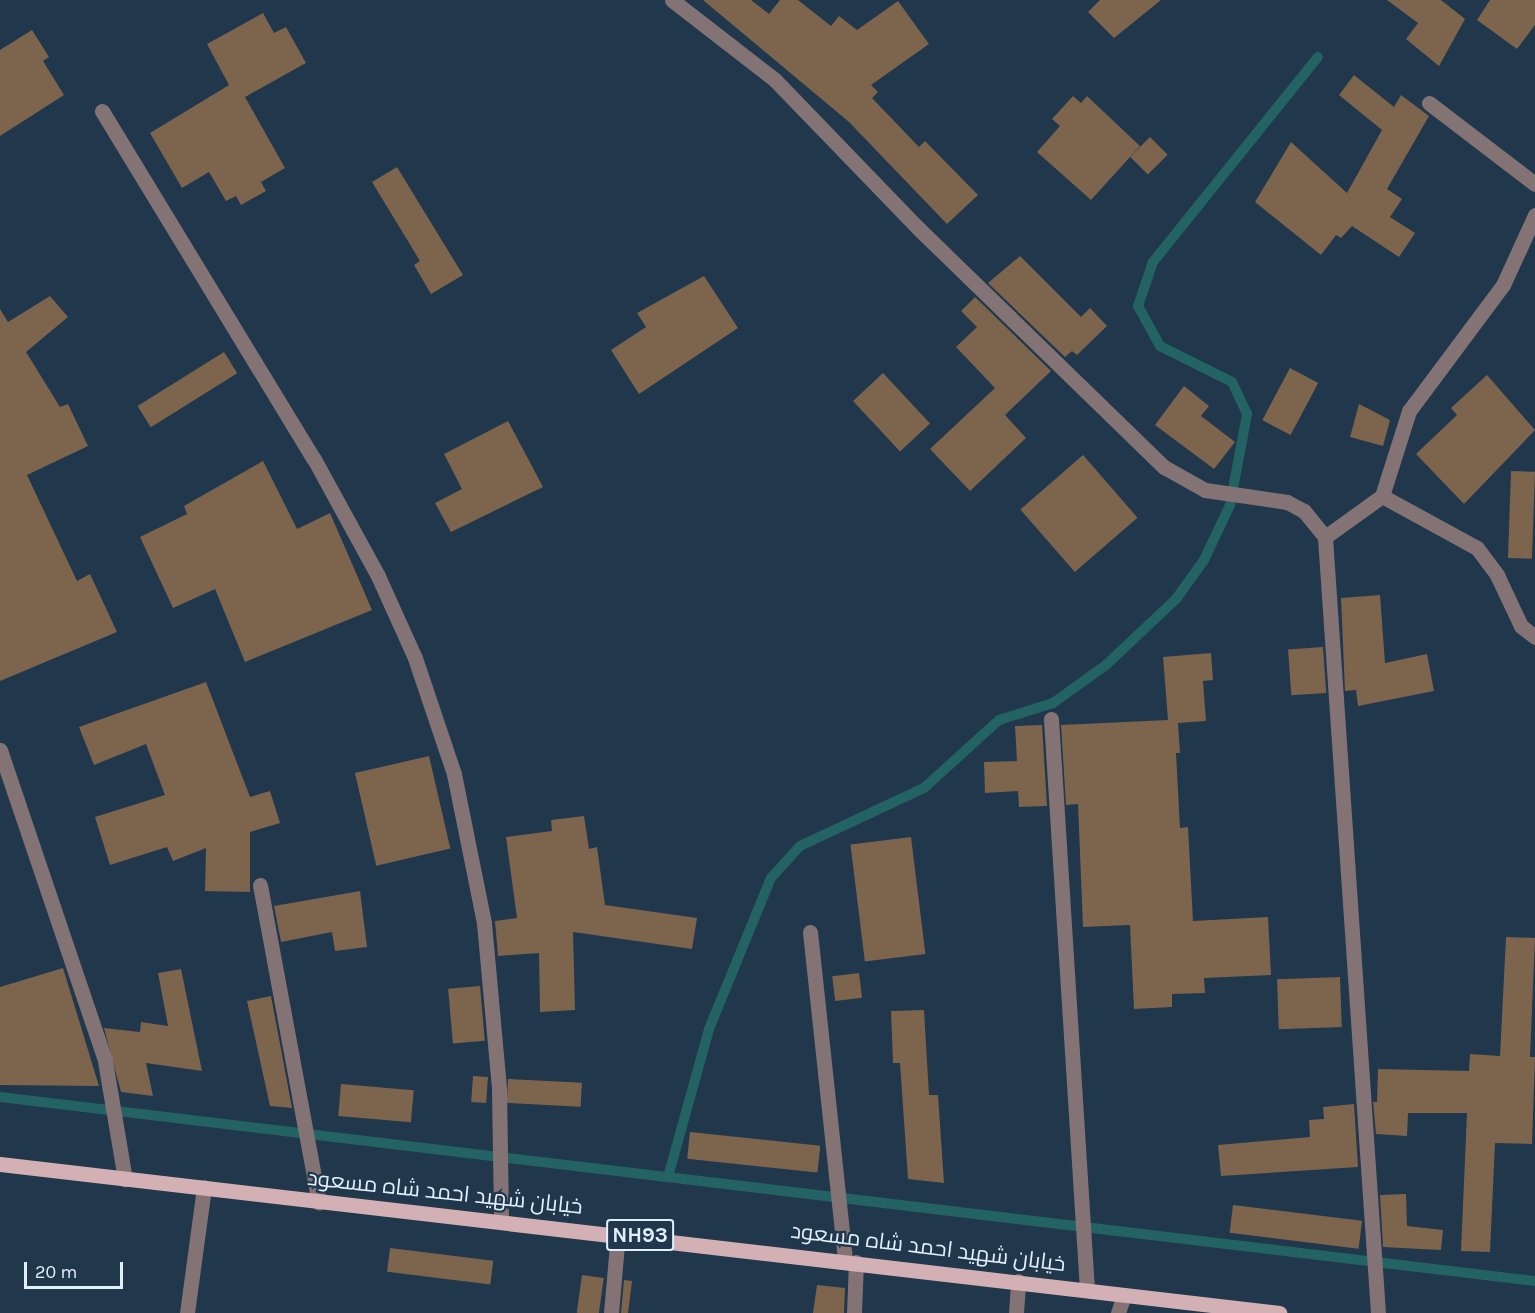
<!DOCTYPE html>
<html>
<head>
<meta charset="utf-8">
<style>
  body { margin:0 }
  #map { position:relative; width:1535px; height:1313px; overflow:hidden; background:#20374c; font-family:Karla,Cairo,sans-serif }
  div>[style] { position:absolute }
  .stream>* { height:10px; margin:-5px; padding:0 5px; transform-origin:5px; border-radius:5px; background:#236363 }
  .building>* { inset:0; background:#7d644d; transform-origin:0 0 }
  .minor>* { height:15px; margin:-7.5px; padding:0 7.5px; transform-origin:7.5px; border-radius:7.5px; background:#847374 }
  .major>* { height:15px; margin:-7.5px; padding:0 7.5px; transform-origin:7.5px; border-radius:7.5px; background:#d2b0b3 }
  span { translate:-50% -50%; white-space:nowrap; text-align:center; line-height:1.15; -webkit-text-stroke:4.5px #20374c; paint-order:stroke }
  .shield-label span { padding:2px 4px; background:#20374c; border:2px solid; border-radius:4px; -webkit-text-stroke-width:0 }
  .shield-label { font-size:21px; color:#e2f0fe; font-weight:700 }
  .street-label { font-size:22px; color:#e2f0fe }
  .scale { position:absolute; left:24px; top:1262px; width:99px; height:27px; box-sizing:border-box; border:3px solid #e2f0fe; border-top:0; padding-left:8px; font-size:18px; line-height:21px; white-space:nowrap; color:#e2f0fe; -webkit-text-stroke:4px #20374c; paint-order:stroke }
</style>
</head>
<body>
<div id="map">
  <div class="stream">
    <i style="left:0;top:1097px;width:1546px;rotate:6.84deg"></i>
    <i style="left:668px;top:1177px;width:154px;rotate:-74.5deg"></i>
    <i style="left:709px;top:1029px;width:163px;rotate:-67.7deg"></i>
    <i style="left:771px;top:878px;width:43px;rotate:-47.8deg"></i>
    <i style="left:800px;top:846px;width:137px;rotate:-25.1deg"></i>
    <i style="left:924px;top:788px;width:101px;rotate:-42.2deg"></i>
    <i style="left:999px;top:720px;width:57px;rotate:-17.5deg"></i>
    <i style="left:1053px;top:703px;width:65px;rotate:-35.6deg"></i>
    <i style="left:1106px;top:665px;width:96px;rotate:-43.3deg"></i>
    <i style="left:1176px;top:599px;width:48px;rotate:-54.3deg"></i>
    <i style="left:1204px;top:560px;width:61px;rotate:-64.7deg"></i>
    <i style="left:1230px;top:505px;width:93px;rotate:-79.4deg"></i>
    <i style="left:1247px;top:414px;width:35px;rotate:-115deg"></i>
    <i style="left:1232px;top:382px;width:80px;rotate:-153.4deg"></i>
    <i style="left:1160px;top:346px;width:46px;rotate:-118.8deg"></i>
    <i style="left:1138px;top:306px;width:46px;rotate:-71.2deg"></i>
    <i style="left:1153px;top:262px;width:263px;rotate:-51.2deg"></i>
  </div>
  <div class="building">
    <i style="clip-path:polygon(703px 0,751px 0,769px 14px,780px 0,798px 0,831px 26px,839px 16px,857px 30px,898px 1px,929px 44px,871px 85px,878px 92px,872px 98px,919px 147px,925px 141px,978px 195px,947px 224px,849px 122px)"></i>
    <i style="clip-path:polygon(1100px 0,1161px 0,1114px 38px,1088px 12px)"></i>
    <i style="clip-path:polygon(1387px 0,1441px 0,1465px 19px,1439px 66px,1406px 39px,1418px 23px)"></i>
    <i style="clip-path:polygon(1490px 0,1535px 0,1535px 25px,1517px 49px,1477px 20px)"></i>
    <i style="clip-path:polygon(263px 13px,274px 33px,286px 27px,306px 63px,245px 97px,285px 168px,261px 182px,266px 191px,241px 205px,236px 196px,226px 201px,209px 172px,182px 188px,150px 133px,229px 85px,207px 44px)"></i>
    <i style="clip-path:polygon(32px 30px,49px 57px,43px 61px,64px 95px,0 136px,0 50px)"></i>
    <i style="clip-path:polygon(1354px 75px,1394px 107px,1401px 95px,1429px 116px,1387px 189px,1402px 199px,1390px 217px,1415px 233px,1399px 257px,1352px 226px,1341px 238px,1336px 235px,1321px 255px,1255px 202px,1291px 142px,1347px 193px,1382px 130px,1339px 95px)"></i>
    <i style="clip-path:polygon(1073px 96px,1081px 103px,1087px 96px,1140px 146px,1091px 200px,1037px 152px,1060px 126px,1052px 119px)"></i>
    <i style="left:1150px;top:137px;width:25px;height:28px;rotate:45deg"></i>
    <i style="clip-path:polygon(397px 167px,463px 275px,431px 294px,414px 265px,420px 261px,372px 182px)"></i>
    <i style="clip-path:polygon(1020px 256px,1081px 317px,1090px 308px,1107px 326px,1077px 355px,1072px 351px,1065px 357px,988px 283px)"></i>
    <i style="clip-path:polygon(704px 276px,738px 328px,639px 394px,611px 350px,646px 327px,637px 313px)"></i>
    <i style="clip-path:polygon(50px 296px,68px 317px,26px 352px,60px 407px,68px 404px,88px 446px,27px 475px,77px 581px,90px 574px,117px 632px,0 681px,0 309px,8px 322px)"></i>
    <i style="clip-path:polygon(975px 297px,1051px 371px,1005px 415px,1026px 438px,970px 491px,930px 449px,995px 388px,956px 347px,977px 327px,961px 311px)"></i>
    <i style="left:224px;top:352px;width:25px;height:102px;rotate:58deg"></i>
    <i style="left:1290px;top:368px;width:32px;height:59px;rotate:28deg"></i>
    <i style="left:883px;top:373px;width:69px;height:41px;rotate:47deg"></i>
    <i style="clip-path:polygon(1487px 375px,1535px 430px,1464px 504px,1416px 454px,1457px 415px,1451px 408px)"></i>
    <i style="clip-path:polygon(1184px 386px,1209px 406px,1201px 416px,1235px 442px,1214px 469px,1155px 425px)"></i>
    <i style="clip-path:polygon(1359px 404px,1390px 420px,1383px 446px,1350px 437px)"></i>
    <i style="clip-path:polygon(508px 421px,543px 487px,451px 532px,435px 503px,462px 489px,444px 454px)"></i>
    <i style="left:1083px;top:455px;width:83px;height:83px;rotate:49deg"></i>
    <i style="clip-path:polygon(263px 461px,297px 529px,330px 513px,372px 610px,245px 662px,215px 589px,173px 608px,140px 537px,187px 514px,184px 506px)"></i>
    <i style="left:1511px;top:471px;width:24px;height:87px;rotate:2deg"></i>
    <i style="clip-path:polygon(1380px 595px,1385px 663px,1427px 654px,1434px 691px,1358px 706px,1356px 690px,1345px 691px,1341px 598px)"></i>
    <i style="left:1323px;top:647px;width:46px;height:35px;rotate:86deg"></i>
    <i style="clip-path:polygon(1211px 653px,1213px 680px,1203px 681px,1206px 721px,1178px 723px,1180px 753px,1176px 753px,1180px 828px,1188px 827px,1193px 921px,1268px 917px,1271px 975px,1204px 978px,1205px 993px,1172px 994px,1172px 1007px,1134px 1009px,1130px 925px,1083px 927px,1078px 804px,1066px 805px,1061px 725px,1168px 720px,1163px 657px)"></i>
    <i style="clip-path:polygon(206px 682px,250px 797px,270px 791px,280px 823px,250px 832px,250px 892px,205px 891px,206px 848px,173px 861px,167px 847px,110px 865px,95px 817px,165px 795px,146px 744px,94px 765px,79px 727px)"></i>
    <i style="clip-path:polygon(1042px 725px,1047px 806px,1019px 807px,1018px 791px,985px 793px,984px 762px,1017px 761px,1015px 726px)"></i>
    <i style="left:429px;top:756px;width:95px;height:76px;rotate:77deg"></i>
    <i style="clip-path:polygon(584px 816px,589px 849px,597px 847px,605px 905px,697px 918px,692px 949px,573px 932px,575px 1010px,540px 1012px,539px 953px,498px 956px,495px 921px,517px 918px,506px 837px,552px 831px,551px 820px)"></i>
    <i style="left:911px;top:837px;width:118px;height:61px;rotate:83deg"></i>
    <i style="clip-path:polygon(360px 891px,367px 947px,335px 951px,332px 932px,281px 942px,274px 906px)"></i>
    <i style="clip-path:polygon(1506px 937px,1535px 938px,1530px 1057px,1535px 1057px,1532px 1144px,1495px 1143px,1490px 1252px,1461px 1251px,1467px 1113px,1408px 1113px,1407px 1136px,1376px 1134px,1373px 1102px,1377px 1102px,1378px 1069px,1469px 1071px,1470px 1054px,1500px 1056px)"></i>
    <i style="clip-path:polygon(63px 968px,99px 1086px,0 1085px,0 987px)"></i>
    <i style="clip-path:polygon(181px 969px,202px 1071px,146px 1063px,153px 1096px,121px 1092px,104px 1028px,140px 1032px,141px 1022px,168px 1026px,158px 973px)"></i>
    <i style="left:859px;top:973px;width:25px;height:27px;rotate:83deg"></i>
    <i style="left:1340px;top:977px;width:50px;height:63px;rotate:88deg"></i>
    <i style="left:480px;top:986px;width:55px;height:32px;rotate:85deg"></i>
    <i style="clip-path:polygon(271px 996px,292px 1108px,270px 1106px,247px 1001px)"></i>
    <i style="clip-path:polygon(924px 1010px,929px 1095px,938px 1095px,944px 1183px,908px 1179px,900px 1063px,893px 1063px,891px 1011px)"></i>
    <i style="left:473px;top:1076px;width:15px;height:26px;rotate:4deg"></i>
    <i style="left:508px;top:1079px;width:74px;height:24px;rotate:3deg"></i>
    <i style="left:341px;top:1084px;width:73px;height:32px;rotate:5deg"></i>
    <i style="clip-path:polygon(1354px 1104px,1358px 1167px,1221px 1176px,1218px 1145px,1310px 1137px,1309px 1120px,1324px 1119px,1323px 1107px)"></i>
    <i style="left:690px;top:1132px;width:131px;height:27px;rotate:6deg"></i>
    <i style="clip-path:polygon(1406px 1194px,1407px 1226px,1443px 1230px,1441px 1250px,1383px 1247px,1380px 1195px)"></i>
    <i style="left:1233px;top:1205px;width:130px;height:28px;rotate:7deg"></i>
    <i style="left:390px;top:1248px;width:104px;height:24px;rotate:7deg"></i>
    <i style="left:582px;top:1275px;width:22px;height:38px;rotate:8deg"></i>
    <i style="clip-path:polygon(624px 1280px,632px 1281px,628px 1313px,621px 1313px)"></i>
    <i style="clip-path:polygon(817px 1285px,845px 1288px,844px 1313px,813px 1313px)"></i>
  </div>
  <div class="minor">
    <i style="left:672px;top:0;width:130px;rotate:37.8deg"></i>
    <i style="left:775px;top:80px;width:207px;rotate:46deg"></i>
    <i style="left:919px;top:229px;width:342px;rotate:44.2deg"></i>
    <i style="left:1164px;top:467px;width:47px;rotate:29.3deg"></i>
    <i style="left:1205px;top:490px;width:83px;rotate:8.3deg"></i>
    <i style="left:1287px;top:502px;width:19px;rotate:28deg"></i>
    <i style="left:1304px;top:511px;width:33px;rotate:51deg"></i>
    <i style="left:1429px;top:103px;width:133px;rotate:37.4deg"></i>
    <i style="left:102px;top:111px;width:407px;rotate:58.7deg"></i>
    <i style="left:314px;top:459px;width:133px;rotate:61.3deg"></i>
    <i style="left:378px;top:576px;width:90px;rotate:65.7deg"></i>
    <i style="left:415px;top:658px;width:122px;rotate:71.4deg"></i>
    <i style="left:454px;top:774px;width:152px;rotate:78.6deg"></i>
    <i style="left:484px;top:923px;width:167px;rotate:84.8deg"></i>
    <i style="left:499px;top:1089px;width:132px;rotate:89.1deg"></i>
    <i style="left:1382px;top:496px;width:108px;rotate:28.7deg"></i>
    <i style="left:1477px;top:548px;width:34px;rotate:53deg"></i>
    <i style="left:1497px;top:575px;width:56px;rotate:64.8deg"></i>
    <i style="left:1521px;top:626px;width:18px;rotate:38deg"></i>
    <i style="left:1051px;top:719px;width:572px;rotate:86.39deg"></i>
    <i style="left:0;top:750px;width:328px;rotate:71.3deg"></i>
    <i style="left:105px;top:1061px;width:120px;rotate:80.4deg"></i>
    <i style="left:260px;top:885px;width:323px;rotate:79.5deg"></i>
    <i style="left:810px;top:932px;width:330px;rotate:83.9deg"></i>
    <i style="left:187px;top:1313px;width:127px;rotate:-82.3deg"></i>
    <i style="left:611px;top:1313px;width:80px;rotate:-85deg"></i>
    <i style="left:854px;top:1313px;width:51px;rotate:-87.8deg"></i>
    <i style="left:1016px;top:1313px;width:32px;rotate:-86deg"></i>
    <i style="left:1118px;top:1313px;width:19px;rotate:-72deg"></i>
    <i style="left:1378px;top:1313px;width:778px;rotate:-93.91deg"></i>
    <i style="left:1325px;top:537px;width:70px;rotate:-35.7deg"></i>
    <i style="left:1382px;top:496px;width:89px;rotate:-72.4deg"></i>
    <i style="left:1409px;top:411px;width:157px;rotate:-53.3deg"></i>
    <i style="left:1503px;top:285px;width:77px;rotate:-65.4deg"></i>
  </div>
  <div class="major">
    <i style="left:0;top:1164px;width:1288px;rotate:6.64deg"></i>
  </div>
  <div class="shield-label">
    <span style="left:640px;top:1235px">NH93</span>
  </div>
  <div class="street-label">
    <span style="left:445px;top:1193px;rotate:6deg">خیابان شهید احمد شاه مسعود</span>
    <span style="left:928px;top:1248px;rotate:7deg">خیابان شهید احمد شاه مسعود</span>
  </div>
  <div class="scale">20 m</div>
</div>
</body>
</html>
